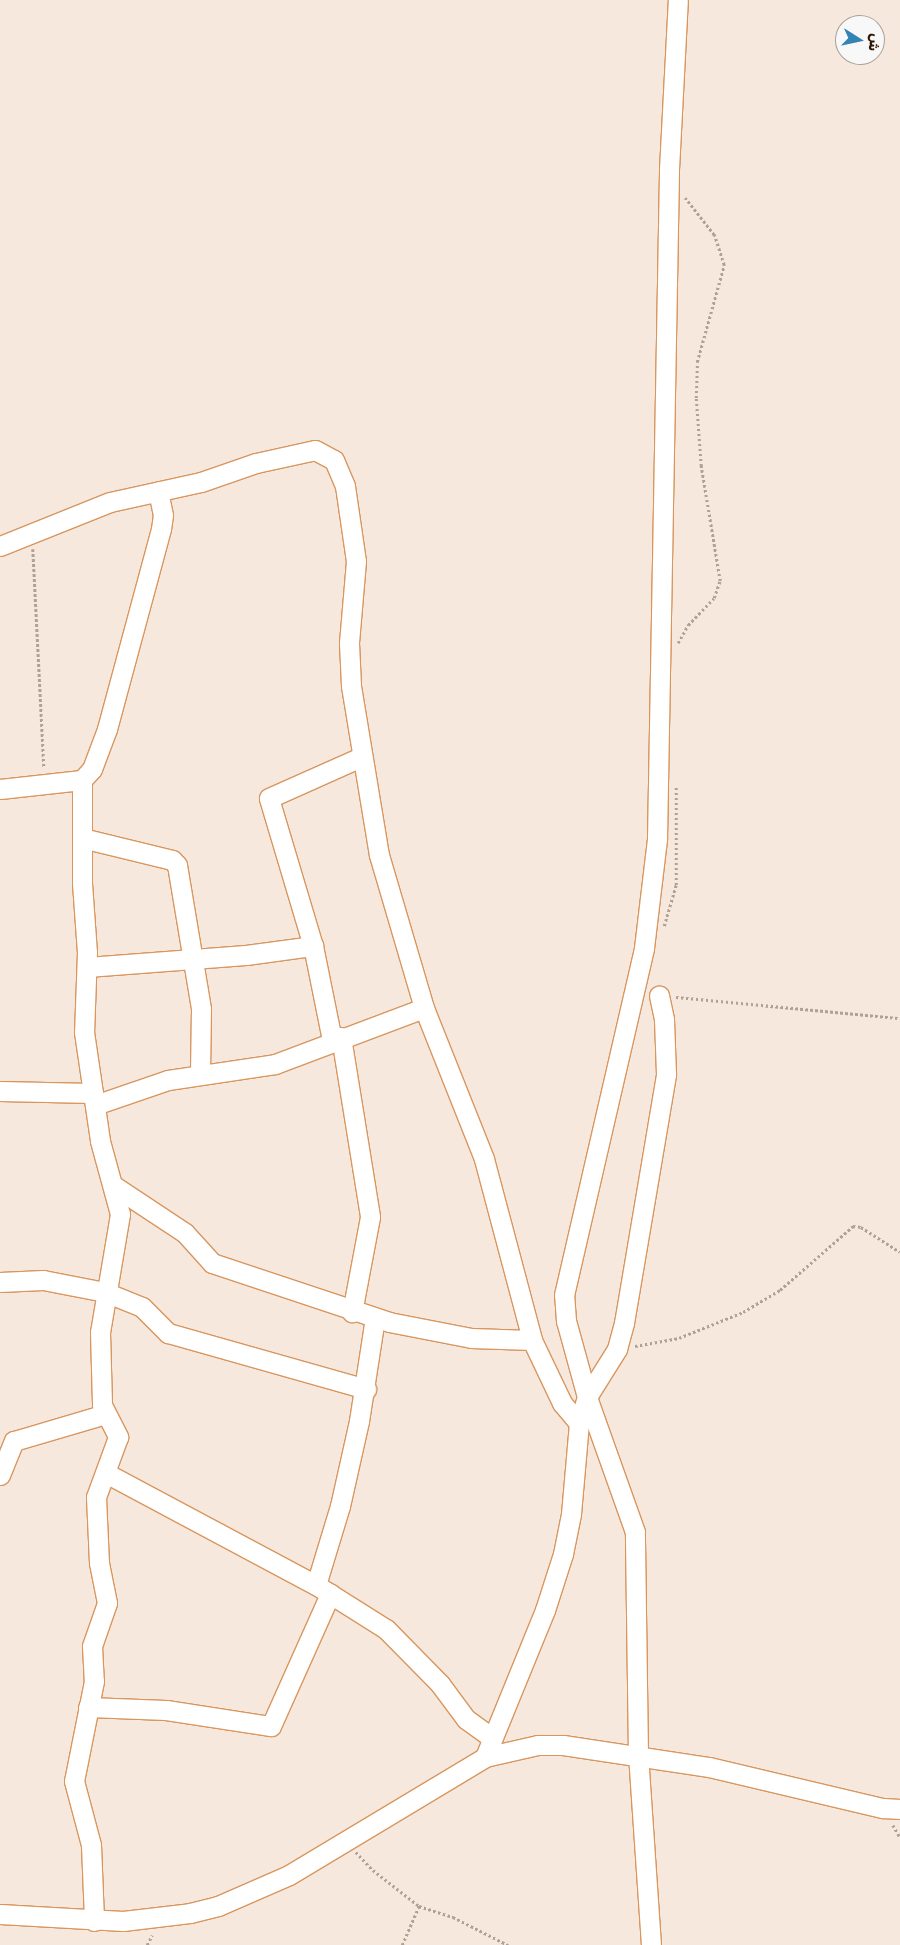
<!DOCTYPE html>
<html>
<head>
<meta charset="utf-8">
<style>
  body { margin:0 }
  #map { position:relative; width:900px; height:1945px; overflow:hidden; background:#f6e8dd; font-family:Rubik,"Noto Sans Arabic",sans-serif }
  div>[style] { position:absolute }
  .path>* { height:2.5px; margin-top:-1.25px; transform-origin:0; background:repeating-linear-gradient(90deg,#b2a192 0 2.5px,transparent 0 5px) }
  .roads { filter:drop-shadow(1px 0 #d9965e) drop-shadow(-1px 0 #d9965e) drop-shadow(0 1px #d9965e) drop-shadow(0 -1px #d9965e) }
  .minor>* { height:19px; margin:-9.5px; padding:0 9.5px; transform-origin:9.5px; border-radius:9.5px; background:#fff }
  span { translate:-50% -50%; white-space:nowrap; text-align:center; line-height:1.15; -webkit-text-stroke:4px #f8f8f8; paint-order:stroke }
  .north { position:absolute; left:835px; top:15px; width:50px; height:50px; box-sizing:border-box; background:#f8f8f8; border:1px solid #a89e95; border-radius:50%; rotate:100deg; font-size:14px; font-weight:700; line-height:20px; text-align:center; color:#2f1600 }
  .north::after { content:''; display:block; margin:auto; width:18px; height:22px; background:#3383b4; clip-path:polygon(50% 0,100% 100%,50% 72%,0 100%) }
</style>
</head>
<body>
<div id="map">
  <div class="path">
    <i style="left:33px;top:549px;width:219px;rotate:87.1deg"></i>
    <i style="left:678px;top:643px;width:21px;rotate:-61deg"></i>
    <i style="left:688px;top:625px;width:37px;rotate:-46deg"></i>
    <i style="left:714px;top:598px;width:18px;rotate:-71deg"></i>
    <i style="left:720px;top:581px;width:117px;rotate:-99.4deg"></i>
    <i style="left:701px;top:466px;width:68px;rotate:-94.2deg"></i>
    <i style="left:696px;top:398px;width:36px;rotate:-88deg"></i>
    <i style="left:697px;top:362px;width:101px;rotate:-74.4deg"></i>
    <i style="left:724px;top:265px;width:32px;rotate:-108deg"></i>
    <i style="left:714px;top:235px;width:47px;rotate:-128.1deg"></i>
    <i style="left:664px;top:926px;width:43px;rotate:-73.7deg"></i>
    <i style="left:676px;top:885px;width:99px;rotate:-90deg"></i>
    <i style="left:676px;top:997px;width:225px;rotate:5.4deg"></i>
    <i style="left:635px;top:1346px;width:45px;rotate:-10.3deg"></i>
    <i style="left:679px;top:1338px;width:69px;rotate:-22.1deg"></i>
    <i style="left:743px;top:1312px;width:43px;rotate:-30.7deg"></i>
    <i style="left:780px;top:1290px;width:97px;rotate:-41.2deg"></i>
    <i style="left:853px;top:1226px;width:8px;rotate:7deg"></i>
    <i style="left:861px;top:1227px;width:46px;rotate:32.7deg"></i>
    <i style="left:893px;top:1825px;width:14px;rotate:60deg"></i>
    <i style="left:356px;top:1852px;width:25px;rotate:47deg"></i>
    <i style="left:373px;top:1870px;width:58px;rotate:38deg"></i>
    <i style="left:419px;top:1906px;width:36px;rotate:18deg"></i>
    <i style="left:453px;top:1917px;width:62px;rotate:27deg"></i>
    <i style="left:147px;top:1945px;width:11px;rotate:-63deg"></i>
    <i style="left:402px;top:1945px;width:43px;rotate:-66.4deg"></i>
  </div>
  <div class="roads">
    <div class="minor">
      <i style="left:0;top:546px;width:118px;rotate:-21.8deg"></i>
      <i style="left:110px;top:502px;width:93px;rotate:-12.4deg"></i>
      <i style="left:201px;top:482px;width:58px;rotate:-19.1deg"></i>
      <i style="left:256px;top:463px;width:60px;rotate:-12.4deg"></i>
      <i style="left:315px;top:450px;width:21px;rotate:28deg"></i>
      <i style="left:334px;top:460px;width:28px;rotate:67deg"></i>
      <i style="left:345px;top:486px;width:76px;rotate:81.7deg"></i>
      <i style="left:356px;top:561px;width:82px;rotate:94.9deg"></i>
      <i style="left:349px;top:643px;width:43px;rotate:87.3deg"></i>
      <i style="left:351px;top:686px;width:171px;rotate:80.6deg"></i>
      <i style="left:379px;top:855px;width:159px;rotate:73.6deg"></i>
      <i style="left:424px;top:1008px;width:162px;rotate:68.3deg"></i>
      <i style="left:484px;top:1159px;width:187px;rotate:75.1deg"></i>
      <i style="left:532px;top:1340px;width:70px;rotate:64.5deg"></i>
      <i style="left:562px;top:1403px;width:26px;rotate:50deg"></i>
      <i style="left:82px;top:780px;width:103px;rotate:90deg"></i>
      <i style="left:82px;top:883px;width:69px;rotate:85.9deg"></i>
      <i style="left:87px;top:952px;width:80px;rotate:92.1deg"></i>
      <i style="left:84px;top:1032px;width:110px;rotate:81.6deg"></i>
      <i style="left:100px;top:1141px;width:76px;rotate:74.7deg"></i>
      <i style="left:120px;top:1214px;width:120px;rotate:99.6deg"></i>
      <i style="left:100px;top:1332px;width:73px;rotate:88.4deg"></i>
      <i style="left:102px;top:1405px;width:36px;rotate:63deg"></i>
      <i style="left:118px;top:1437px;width:64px;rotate:110.1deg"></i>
      <i style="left:96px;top:1497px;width:66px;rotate:87.4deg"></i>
      <i style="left:99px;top:1563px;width:41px;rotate:78.7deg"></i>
      <i style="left:107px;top:1603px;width:46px;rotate:109.2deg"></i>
      <i style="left:92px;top:1646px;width:35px;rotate:87deg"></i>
      <i style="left:94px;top:1681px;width:102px;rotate:101.3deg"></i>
      <i style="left:74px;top:1781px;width:66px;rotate:75.1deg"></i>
      <i style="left:91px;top:1845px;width:76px;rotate:87.7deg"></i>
      <i style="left:0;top:789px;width:82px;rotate:-6.3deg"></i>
      <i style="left:82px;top:780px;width:15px;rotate:-48deg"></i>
      <i style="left:92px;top:769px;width:43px;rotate:-69.4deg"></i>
      <i style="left:107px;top:729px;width:207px;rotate:-74.9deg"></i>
      <i style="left:161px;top:529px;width:14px;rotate:-82deg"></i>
      <i style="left:163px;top:515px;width:24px;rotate:-102deg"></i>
      <i style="left:82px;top:838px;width:93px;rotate:13.7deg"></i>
      <i style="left:172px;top:860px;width:7px;rotate:45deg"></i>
      <i style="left:177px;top:865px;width:146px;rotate:80.5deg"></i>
      <i style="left:201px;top:1009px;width:66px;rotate:90.9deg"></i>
      <i style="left:87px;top:967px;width:159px;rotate:-4.3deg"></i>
      <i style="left:246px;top:955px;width:68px;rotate:-7.7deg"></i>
      <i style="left:341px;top:1037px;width:182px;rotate:80.8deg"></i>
      <i style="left:370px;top:1217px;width:97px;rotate:100.7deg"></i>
      <i style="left:332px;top:1040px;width:96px;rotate:-101.4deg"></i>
      <i style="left:313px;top:946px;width:154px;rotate:-106.6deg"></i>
      <i style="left:269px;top:798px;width:101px;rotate:-24deg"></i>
      <i style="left:0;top:1091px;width:93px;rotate:1.2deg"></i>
      <i style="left:95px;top:1105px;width:77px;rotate:-18.9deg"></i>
      <i style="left:168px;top:1080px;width:108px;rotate:-8.5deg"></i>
      <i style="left:275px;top:1064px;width:159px;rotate:-20.6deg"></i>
      <i style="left:114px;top:1186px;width:85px;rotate:33.5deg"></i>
      <i style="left:185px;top:1233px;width:40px;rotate:48deg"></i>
      <i style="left:212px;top:1263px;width:187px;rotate:18.4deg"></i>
      <i style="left:389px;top:1322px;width:84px;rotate:11deg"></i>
      <i style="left:471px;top:1338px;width:61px;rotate:1.9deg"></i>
      <i style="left:0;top:1282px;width:43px;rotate:-2.7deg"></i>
      <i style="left:43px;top:1280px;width:63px;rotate:11deg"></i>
      <i style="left:105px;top:1292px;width:40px;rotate:22deg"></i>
      <i style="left:142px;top:1307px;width:37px;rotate:45deg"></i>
      <i style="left:168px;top:1333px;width:206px;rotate:15.8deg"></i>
      <i style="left:106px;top:1473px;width:238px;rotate:28.1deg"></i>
      <i style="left:316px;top:1585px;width:83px;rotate:32.2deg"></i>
      <i style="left:386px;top:1629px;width:77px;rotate:45.5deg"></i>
      <i style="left:440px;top:1684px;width:44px;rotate:53.4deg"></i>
      <i style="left:466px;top:1719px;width:32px;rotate:36deg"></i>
      <i style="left:0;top:1475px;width:37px;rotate:-68deg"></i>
      <i style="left:14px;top:1441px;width:95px;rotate:-16.5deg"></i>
      <i style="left:316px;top:1585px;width:83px;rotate:-73.1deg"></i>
      <i style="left:340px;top:1506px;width:87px;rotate:-77.4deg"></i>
      <i style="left:359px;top:1421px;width:104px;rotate:-81.2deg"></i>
      <i style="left:88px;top:1707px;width:78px;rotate:2.2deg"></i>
      <i style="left:166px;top:1710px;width:106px;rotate:8.7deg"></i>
      <i style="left:271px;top:1726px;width:145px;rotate:-65.9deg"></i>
      <i style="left:485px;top:1757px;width:159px;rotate:-67.8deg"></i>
      <i style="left:545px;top:1610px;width:59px;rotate:-72.2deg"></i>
      <i style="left:563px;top:1554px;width:41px;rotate:-78.7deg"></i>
      <i style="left:571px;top:1514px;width:91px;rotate:-85deg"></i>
      <i style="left:579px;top:1423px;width:27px;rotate:-73deg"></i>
      <i style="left:587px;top:1397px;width:57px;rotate:-58deg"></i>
      <i style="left:617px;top:1349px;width:27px;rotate:-75deg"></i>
      <i style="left:624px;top:1323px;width:253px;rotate:-80.4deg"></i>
      <i style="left:666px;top:1074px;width:55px;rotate:-92.1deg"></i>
      <i style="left:664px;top:1019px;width:24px;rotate:-102deg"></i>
      <i style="left:0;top:1914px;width:123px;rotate:3.3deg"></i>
      <i style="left:123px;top:1921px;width:67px;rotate:-6.8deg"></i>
      <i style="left:190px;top:1913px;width:29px;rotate:-14deg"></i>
      <i style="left:218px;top:1906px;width:77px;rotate:-23.6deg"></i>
      <i style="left:289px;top:1875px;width:229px;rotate:-31deg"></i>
      <i style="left:485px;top:1757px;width:54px;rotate:-12.8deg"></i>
      <i style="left:538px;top:1745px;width:25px"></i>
      <i style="left:563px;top:1745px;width:148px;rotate:8.6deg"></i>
      <i style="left:709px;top:1767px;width:179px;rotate:13.3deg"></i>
      <i style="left:883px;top:1808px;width:17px;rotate:3deg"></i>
      <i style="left:651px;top:1945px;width:190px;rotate:-93.9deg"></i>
      <i style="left:638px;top:1755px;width:223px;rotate:-90.8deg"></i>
      <i style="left:635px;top:1532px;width:143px;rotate:-109.6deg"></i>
      <i style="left:587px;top:1397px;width:79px;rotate:-105.4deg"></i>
      <i style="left:566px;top:1321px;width:26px;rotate:-94deg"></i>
      <i style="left:564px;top:1295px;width:356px;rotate:-77deg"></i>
      <i style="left:644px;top:948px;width:110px;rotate:-83.2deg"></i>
      <i style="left:657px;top:839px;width:670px;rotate:-88.97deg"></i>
      <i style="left:669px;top:169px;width:169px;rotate:-87deg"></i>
    </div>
  </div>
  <div class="north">ش</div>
</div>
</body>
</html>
